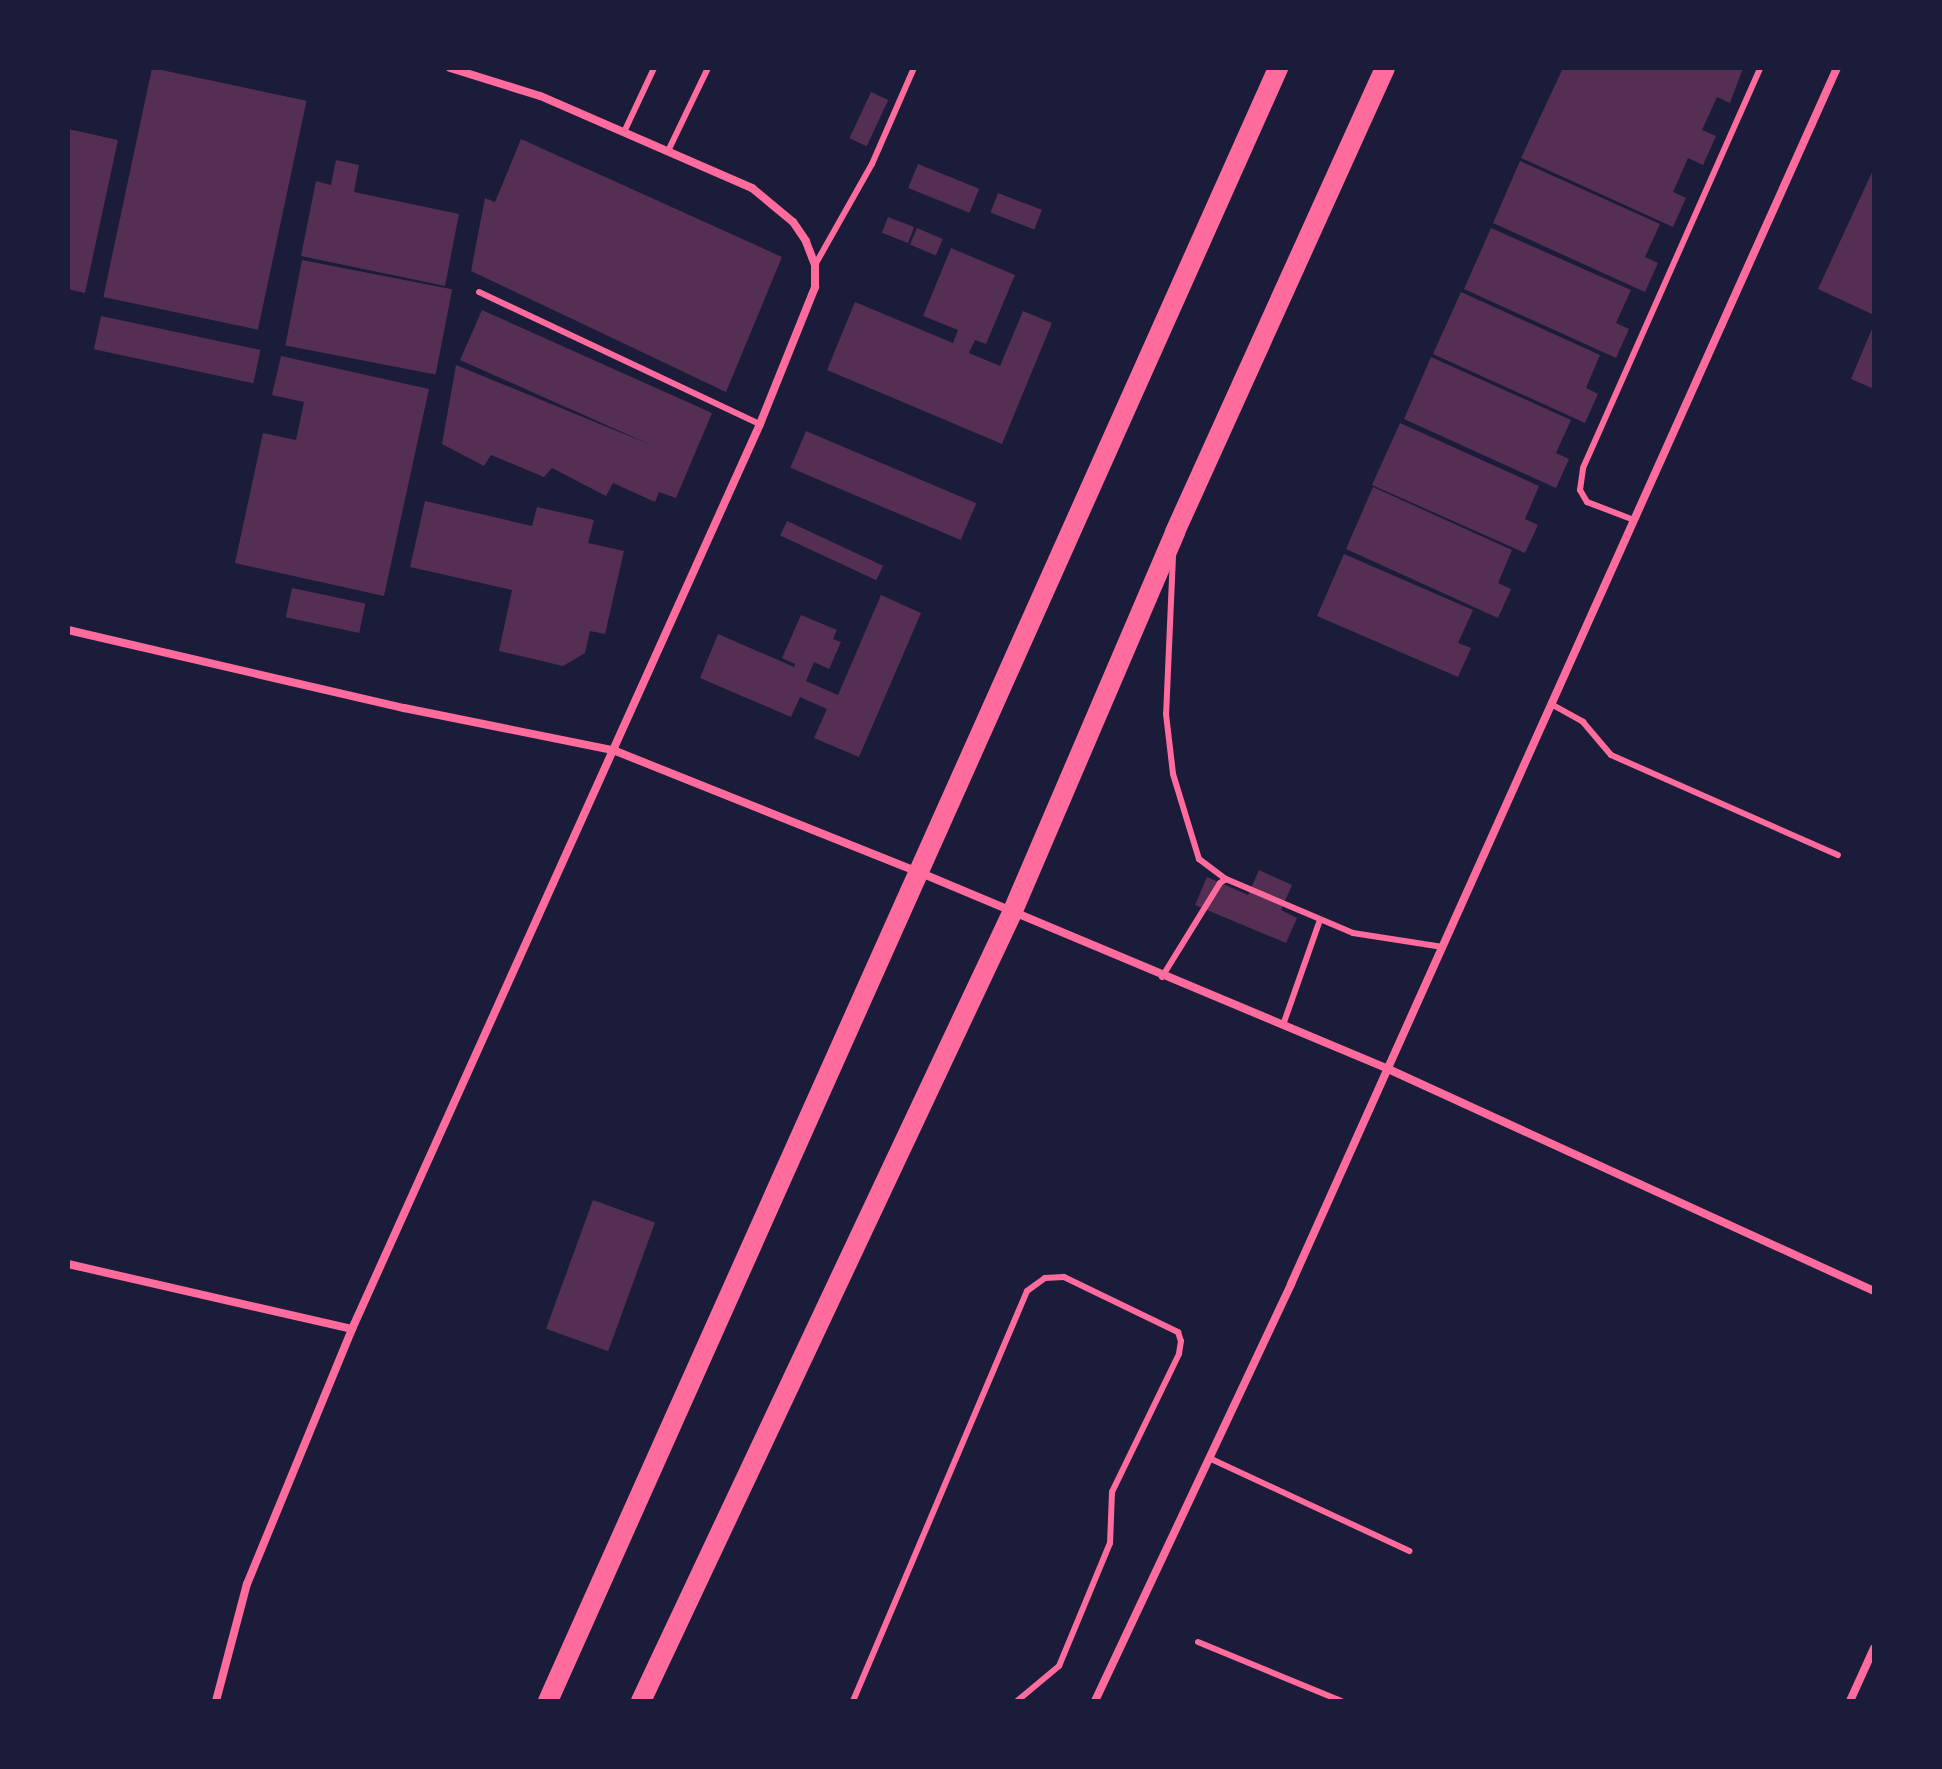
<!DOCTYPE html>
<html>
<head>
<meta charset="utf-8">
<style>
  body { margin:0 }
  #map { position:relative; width:1942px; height:1769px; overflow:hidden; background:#1b1b3a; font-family:"Work Sans",sans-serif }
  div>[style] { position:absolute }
  .building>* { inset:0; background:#542f53; transform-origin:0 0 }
  .service>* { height:6px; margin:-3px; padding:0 3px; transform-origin:3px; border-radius:3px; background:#ff6b9d }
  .minor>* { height:8px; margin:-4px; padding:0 4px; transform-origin:4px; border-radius:4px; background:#ff6b9d }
  .primary>* { height:20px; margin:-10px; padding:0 10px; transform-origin:10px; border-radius:10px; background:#ff6b9d }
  span { translate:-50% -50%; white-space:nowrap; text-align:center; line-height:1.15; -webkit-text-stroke:8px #1b1b3a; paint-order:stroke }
  .frame { position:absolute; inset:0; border:70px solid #1b1b3a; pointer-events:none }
</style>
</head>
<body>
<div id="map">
  <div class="building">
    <i style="left:152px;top:68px;width:158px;height:234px;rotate:12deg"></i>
    <i style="clip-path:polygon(1563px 68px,1743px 68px,1730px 103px,1717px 97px,1702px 130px,1716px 136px,1703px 165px,1688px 158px,1673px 192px,1686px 198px,1673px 227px,1521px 158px)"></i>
    <i style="left:871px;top:92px;width:19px;height:51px;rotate:25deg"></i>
    <i style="clip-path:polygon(68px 129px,118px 140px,85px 293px,68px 289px)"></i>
    <i style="clip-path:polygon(521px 139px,782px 257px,726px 392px,471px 271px,485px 198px,495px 202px)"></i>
    <i style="clip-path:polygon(336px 160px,359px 165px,354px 192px,459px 214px,445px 286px,301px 256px,316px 181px,331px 185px)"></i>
    <i style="clip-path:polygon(1520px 161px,1660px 224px,1645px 257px,1658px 263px,1645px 292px,1493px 223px)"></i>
    <i style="left:918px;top:164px;width:66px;height:26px;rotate:22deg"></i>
    <i style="clip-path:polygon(1874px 168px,1874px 315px,1818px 289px)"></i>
    <i style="left:998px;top:193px;width:47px;height:21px;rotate:21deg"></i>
    <i style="left:888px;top:217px;width:28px;height:17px;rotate:21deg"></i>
    <i style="left:917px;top:228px;width:28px;height:18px;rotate:23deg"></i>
    <i style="clip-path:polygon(1491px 228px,1631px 290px,1616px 323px,1629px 329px,1616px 358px,1464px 289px)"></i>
    <i style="clip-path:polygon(951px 248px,1015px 275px,986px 344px,975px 340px,969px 353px,1000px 366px,1023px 311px,1052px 323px,1002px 444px,827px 370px,855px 302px,953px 343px,958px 330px,923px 316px)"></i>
    <i style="left:302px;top:260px;width:153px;height:87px;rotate:11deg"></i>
    <i style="clip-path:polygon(1461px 292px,1600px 355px,1586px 388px,1598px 394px,1585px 423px,1433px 354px)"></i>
    <i style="clip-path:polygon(482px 310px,712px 413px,676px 498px,659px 492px,655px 502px,613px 483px,606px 496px,552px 468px,544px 477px,491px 455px,484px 466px,442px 444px,456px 365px,651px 445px,460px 360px)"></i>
    <i style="left:101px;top:316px;width:163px;height:34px;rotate:12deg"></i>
    <i style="clip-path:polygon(1874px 324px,1874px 389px,1851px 379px)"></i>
    <i style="clip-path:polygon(281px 356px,429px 389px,384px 596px,235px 563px,263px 433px,296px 440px,304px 402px,272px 395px)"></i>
    <i style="clip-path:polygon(1431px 357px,1571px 420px,1556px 453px,1569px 459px,1556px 488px,1404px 419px)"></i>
    <i style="clip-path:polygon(1400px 423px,1539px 486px,1525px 519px,1538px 525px,1525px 553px,1372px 485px)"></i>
    <i style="left:806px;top:431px;width:185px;height:40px;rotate:23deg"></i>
    <i style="clip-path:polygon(1373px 487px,1512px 550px,1498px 583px,1511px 589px,1498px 618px,1346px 549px)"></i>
    <i style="clip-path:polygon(425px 501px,532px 526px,537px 507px,594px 520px,588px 543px,624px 551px,605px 634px,590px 631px,585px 653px,563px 666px,499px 651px,512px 590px,410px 567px)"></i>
    <i style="left:787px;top:521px;width:106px;height:16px;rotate:25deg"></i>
    <i style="clip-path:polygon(1344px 554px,1473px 610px,1458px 643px,1471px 648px,1458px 677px,1317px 616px)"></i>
    <i style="left:292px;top:588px;width:75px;height:30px;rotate:12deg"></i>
    <i style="clip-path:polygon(881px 595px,921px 613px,859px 757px,814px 738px,827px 709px,800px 697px,791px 717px,700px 678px,718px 634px,794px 667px,795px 664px,782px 658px,801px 615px,837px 630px,833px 639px,841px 642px,829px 669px,814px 662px,806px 681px,838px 695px)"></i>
    <i style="clip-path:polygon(1259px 870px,1292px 885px,1281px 910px,1297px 918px,1286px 943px,1195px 905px,1207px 877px,1248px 895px)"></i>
    <i style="left:593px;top:1200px;width:66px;height:137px;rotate:20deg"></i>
  </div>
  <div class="service">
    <i style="left:625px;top:130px;width:68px;rotate:-64.9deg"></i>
    <i style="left:669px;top:149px;width:90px;rotate:-64.3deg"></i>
    <i style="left:815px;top:265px;width:116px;rotate:-60.6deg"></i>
    <i style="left:872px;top:164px;width:105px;rotate:-66.4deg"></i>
    <i style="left:479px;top:292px;width:310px;rotate:25.2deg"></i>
    <i style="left:1634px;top:520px;width:50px;rotate:-159deg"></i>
    <i style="left:1587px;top:502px;width:14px;rotate:-120deg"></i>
    <i style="left:1580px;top:490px;width:22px;rotate:-82deg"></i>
    <i style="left:1583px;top:468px;width:437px;rotate:-66.1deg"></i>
    <i style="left:1173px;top:556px;width:158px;rotate:92.5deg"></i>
    <i style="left:1166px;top:714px;width:60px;rotate:83.3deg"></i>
    <i style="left:1173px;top:774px;width:89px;rotate:73deg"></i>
    <i style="left:1199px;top:859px;width:34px;rotate:37deg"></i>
    <i style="left:1551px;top:704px;width:37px;rotate:29deg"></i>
    <i style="left:1583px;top:722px;width:43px;rotate:49.7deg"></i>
    <i style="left:1611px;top:755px;width:248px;rotate:23.8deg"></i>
    <i style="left:1162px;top:977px;width:110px;rotate:-58.3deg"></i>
    <i style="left:1220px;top:883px;width:7px;rotate:-34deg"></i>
    <i style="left:1226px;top:879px;width:138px;rotate:23deg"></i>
    <i style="left:1353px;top:933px;width:91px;rotate:8.8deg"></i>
    <i style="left:1283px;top:1025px;width:111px;rotate:-70.6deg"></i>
    <i style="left:1209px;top:1458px;width:221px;rotate:24.9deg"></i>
    <i style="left:1198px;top:1642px;width:155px;rotate:22.4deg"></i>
    <i style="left:853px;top:1701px;width:445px;rotate:-67deg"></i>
    <i style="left:1027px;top:1291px;width:22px;rotate:-36deg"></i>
    <i style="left:1045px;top:1278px;width:19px;rotate:-3deg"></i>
    <i style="left:1064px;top:1277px;width:127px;rotate:25.8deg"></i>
    <i style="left:1178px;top:1332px;width:9px;rotate:72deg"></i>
    <i style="left:1181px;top:1341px;width:13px;rotate:99deg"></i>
    <i style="left:1179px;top:1354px;width:153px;rotate:115.9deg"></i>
    <i style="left:1112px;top:1492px;width:51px;rotate:92.2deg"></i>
    <i style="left:1110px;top:1543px;width:133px;rotate:112.5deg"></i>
    <i style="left:1059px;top:1666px;width:55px;rotate:140.2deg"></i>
  </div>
  <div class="minor">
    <i style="left:68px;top:630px;width:345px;rotate:13.1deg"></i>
    <i style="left:404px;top:708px;width:213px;rotate:11.4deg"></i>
    <i style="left:613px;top:750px;width:332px;rotate:21.8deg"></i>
    <i style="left:921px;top:873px;width:504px;rotate:22.75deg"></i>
    <i style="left:1386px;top:1068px;width:537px;rotate:24.56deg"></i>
    <i style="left:68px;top:1264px;width:291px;rotate:12.9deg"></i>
    <i style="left:216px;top:1701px;width:121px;rotate:-75.2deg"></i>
    <i style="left:247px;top:1584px;width:276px;rotate:-67.6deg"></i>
    <i style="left:352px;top:1329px;width:993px;rotate:-65.73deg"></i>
    <i style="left:760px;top:424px;width:148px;rotate:-68.1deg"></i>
    <i style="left:815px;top:287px;width:22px;rotate:-90deg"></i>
    <i style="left:815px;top:265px;width:26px;rotate:-111deg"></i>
    <i style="left:806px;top:241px;width:23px;rotate:-124deg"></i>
    <i style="left:793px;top:222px;width:53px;rotate:-140.3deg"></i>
    <i style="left:752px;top:188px;width:231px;rotate:-156.5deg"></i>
    <i style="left:540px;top:96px;width:94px;rotate:-162.7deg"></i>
    <i style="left:1095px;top:1701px;width:461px;rotate:-64.8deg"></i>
    <i style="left:1291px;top:1284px;width:1333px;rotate:-65.82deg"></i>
    <i style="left:1850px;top:1701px;width:58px;rotate:-65.6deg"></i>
  </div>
  <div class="primary">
    <i style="left:548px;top:1701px;width:1789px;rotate:-65.91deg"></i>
    <i style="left:641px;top:1701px;width:871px;rotate:-64.79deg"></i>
    <i style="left:1012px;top:913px;width:414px;rotate:-66.8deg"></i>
    <i style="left:1175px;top:532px;width:509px;rotate:-65.65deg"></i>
  </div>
  <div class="frame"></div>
</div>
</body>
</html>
